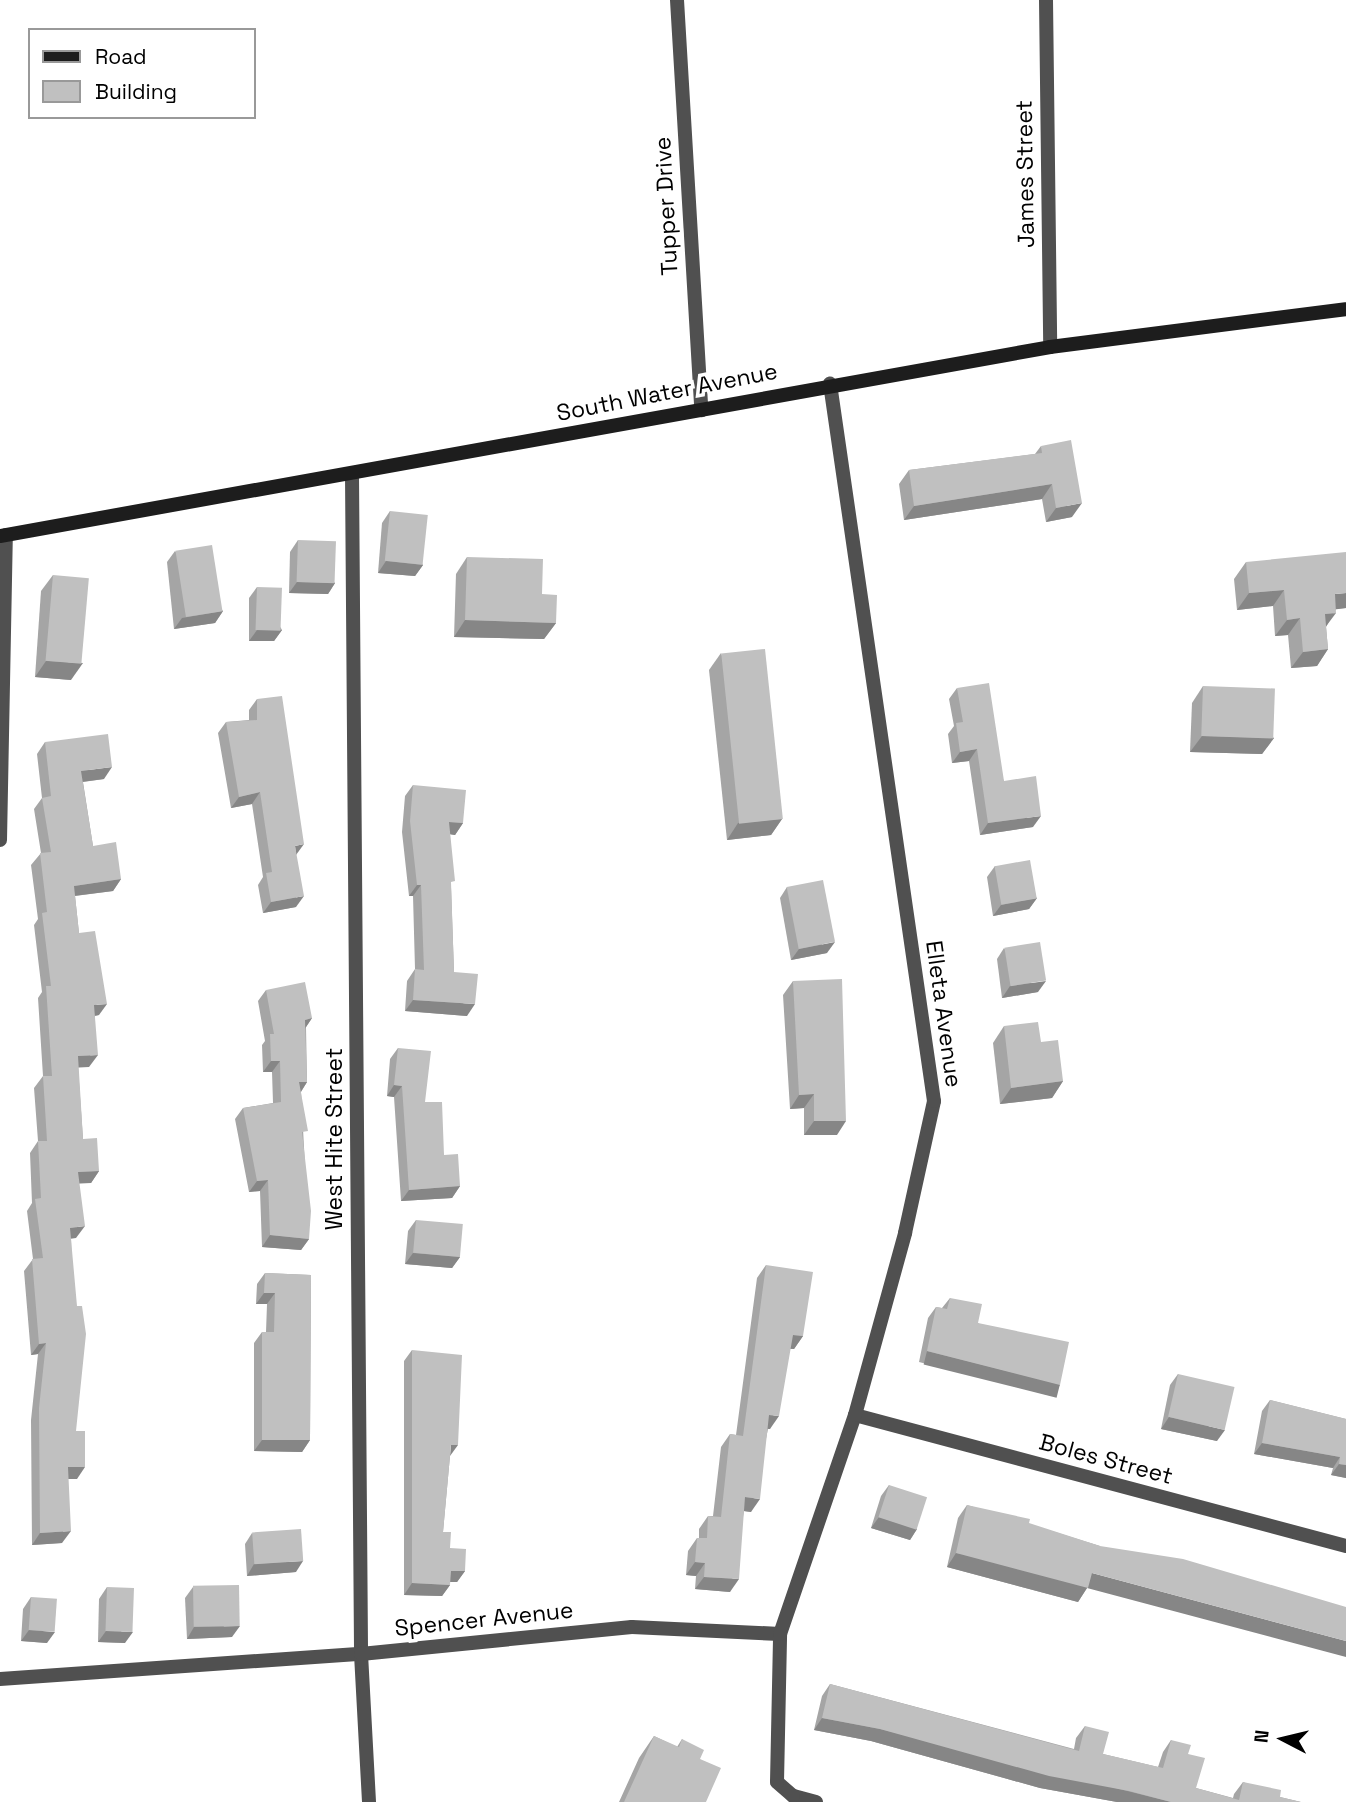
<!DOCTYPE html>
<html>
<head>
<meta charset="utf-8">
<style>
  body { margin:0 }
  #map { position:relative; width:1346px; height:1802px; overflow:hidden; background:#fff; font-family:"Space Grotesk",sans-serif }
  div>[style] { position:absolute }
  .street>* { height:14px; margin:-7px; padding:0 7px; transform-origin:7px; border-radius:7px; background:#505050 }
  .secondary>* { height:14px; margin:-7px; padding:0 7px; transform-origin:7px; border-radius:7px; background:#1d1d1d }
  .wall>* { inset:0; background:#a5a5a5 }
  .shaded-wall>* { inset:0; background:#868686; transform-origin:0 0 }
  .building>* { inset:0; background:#c0c0c0; transform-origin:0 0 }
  span { translate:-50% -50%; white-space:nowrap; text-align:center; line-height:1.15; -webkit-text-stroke:7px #fff; paint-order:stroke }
  .street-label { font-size:23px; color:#000 }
  .legend { position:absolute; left:28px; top:28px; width:228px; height:91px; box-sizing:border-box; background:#fff; border:2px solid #999; margin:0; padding:9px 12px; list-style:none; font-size:21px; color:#000 }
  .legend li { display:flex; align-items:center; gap:14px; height:35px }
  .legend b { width:35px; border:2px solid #999 }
  .north { position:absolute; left:1248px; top:1704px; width:70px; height:70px; -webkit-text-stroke:5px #fff; paint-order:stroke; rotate:277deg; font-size:19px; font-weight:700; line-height:28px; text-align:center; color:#000 }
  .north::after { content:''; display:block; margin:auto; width:24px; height:32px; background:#000; clip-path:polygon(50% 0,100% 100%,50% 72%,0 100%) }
</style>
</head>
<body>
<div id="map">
  <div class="street">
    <i style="left:677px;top:0;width:411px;rotate:86.6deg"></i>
    <i style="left:1046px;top:0;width:347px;rotate:89.3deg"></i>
    <i style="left:352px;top:475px;width:1179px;rotate:89.56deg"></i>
    <i style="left:361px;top:1654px;width:148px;rotate:86.9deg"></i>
    <i style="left:0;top:840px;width:305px;rotate:-88.9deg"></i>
    <i style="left:855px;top:1415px;width:508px;rotate:14.94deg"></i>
    <i style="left:0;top:1679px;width:362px;rotate:-4deg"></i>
    <i style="left:361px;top:1654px;width:272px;rotate:-5.7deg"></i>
    <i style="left:632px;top:1627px;width:148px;rotate:2.7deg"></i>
    <i style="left:816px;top:1802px;width:24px;rotate:-165deg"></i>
    <i style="left:793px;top:1796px;width:21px;rotate:-139deg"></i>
    <i style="left:777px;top:1782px;width:148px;rotate:-88.8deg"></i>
    <i style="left:780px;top:1634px;width:231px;rotate:-71.1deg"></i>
    <i style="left:855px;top:1415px;width:189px;rotate:-74.6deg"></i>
    <i style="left:905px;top:1233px;width:135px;rotate:-77.6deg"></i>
    <i style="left:934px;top:1101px;width:725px;rotate:-98.25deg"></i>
  </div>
  <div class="secondary">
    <i style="left:0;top:536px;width:1067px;rotate:-10.2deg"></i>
    <i style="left:1050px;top:347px;width:298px;rotate:-7.3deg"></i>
  </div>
  <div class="wall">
    <i style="clip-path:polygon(1041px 446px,1072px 517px,1046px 522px,1042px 499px,904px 520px,899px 484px,909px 470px,1035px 454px)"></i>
    <i style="clip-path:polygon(390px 511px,423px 565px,415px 576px,378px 573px,382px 523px)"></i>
    <i style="clip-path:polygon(298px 540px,335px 583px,328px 594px,289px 593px,290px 552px)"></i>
    <i style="clip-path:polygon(175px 551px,223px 611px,215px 623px,174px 629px,167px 562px)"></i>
    <i style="clip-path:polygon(467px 557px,542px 594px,556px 623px,544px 639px,454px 637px,456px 574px)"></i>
    <i style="clip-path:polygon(1246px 562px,1346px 608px,1336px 609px,1326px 627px,1328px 649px,1317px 666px,1291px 668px,1288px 635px,1275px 636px,1273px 606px,1237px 610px,1234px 579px)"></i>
    <i style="clip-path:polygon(53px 575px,71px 680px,35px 677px,41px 591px)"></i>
    <i style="clip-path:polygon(257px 587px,282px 630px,274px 641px,249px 641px,249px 598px)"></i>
    <i style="clip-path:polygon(721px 653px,782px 819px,771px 835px,727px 840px,709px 670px)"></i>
    <i style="clip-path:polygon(1203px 686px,1274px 738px,1262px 754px,1190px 752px,1192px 703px)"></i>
    <i style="clip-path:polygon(957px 688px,1004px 781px,1033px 827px,980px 835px,969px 761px,952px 763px,948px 734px,954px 726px,949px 699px)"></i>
    <i style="clip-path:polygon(257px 699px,296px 854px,296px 907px,263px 913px,258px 885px,263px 877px,252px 804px,231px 808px,218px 733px,226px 722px,249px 720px,249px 710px)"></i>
    <i style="clip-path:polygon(45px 742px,104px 779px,83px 782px,93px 846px,121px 879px,113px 891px,75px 896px,79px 933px,99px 1015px,95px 1016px,89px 1067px,78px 1067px,83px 1139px,99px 1171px,91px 1183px,79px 1183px,76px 1238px,71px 1238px,77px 1479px,68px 1479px,62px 1543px,32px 1545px,31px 1420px,38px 1354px,31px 1355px,24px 1271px,33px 1259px,27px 1211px,32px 1203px,30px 1153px,38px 1141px,34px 1088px,43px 1076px,38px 998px,42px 992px,34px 925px,38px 919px,31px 865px,41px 853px,34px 809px,42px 798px,37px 754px)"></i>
    <i style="clip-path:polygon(413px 785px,463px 823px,455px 835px,450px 834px,451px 887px,454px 972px,467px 1016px,405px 1011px,407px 981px,415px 969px,413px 896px,409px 896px,402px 832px,405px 796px)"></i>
    <i style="clip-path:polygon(995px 866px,1037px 898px,1029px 909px,993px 916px,987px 877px)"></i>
    <i style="clip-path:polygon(787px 887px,827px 953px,791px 960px,780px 898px)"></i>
    <i style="clip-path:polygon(1004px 948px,1038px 992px,1002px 998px,997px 959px)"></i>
    <i style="clip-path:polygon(793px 981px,837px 1135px,804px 1135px,804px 1108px,790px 1109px,783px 995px)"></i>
    <i style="clip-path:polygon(266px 990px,312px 1018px,306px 1027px,307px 1082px,301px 1092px,309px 1239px,301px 1250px,262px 1247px,260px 1191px,249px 1192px,235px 1119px,243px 1108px,273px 1103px,272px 1072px,263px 1072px,262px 1045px,265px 1041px,258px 1001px)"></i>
    <i style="clip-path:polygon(1004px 1026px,1041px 1042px,1063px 1081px,1052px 1098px,1000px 1104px,993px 1043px)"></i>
    <i style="clip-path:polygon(398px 1048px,425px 1102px,444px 1155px,460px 1186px,452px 1198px,401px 1201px,394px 1097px,387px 1096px,390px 1059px)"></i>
    <i style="clip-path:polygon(416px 1220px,460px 1257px,452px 1268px,405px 1264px,408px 1231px)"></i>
    <i style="clip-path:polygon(766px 1265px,803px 1336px,794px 1349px,790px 1349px,770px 1429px,768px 1429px,751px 1512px,744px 1511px,730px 1592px,695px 1589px,696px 1576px,686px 1575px,688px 1551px,697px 1538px,699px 1538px,699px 1529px,708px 1516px,713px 1516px,721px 1447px,730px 1434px,736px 1435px,757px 1278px)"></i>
    <i style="clip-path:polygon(265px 1273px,311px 1275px,310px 1440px,302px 1452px,254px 1451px,254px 1343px,262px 1332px,266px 1332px,267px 1304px,256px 1304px,257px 1284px)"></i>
    <i style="clip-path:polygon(950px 1298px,978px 1323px,1060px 1385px,1052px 1396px,919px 1362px,928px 1318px,936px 1307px,942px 1308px)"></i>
    <i style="clip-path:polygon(412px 1350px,450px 1456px,443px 1532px,450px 1548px,465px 1571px,457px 1582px,450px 1582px,450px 1585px,442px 1596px,404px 1595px,404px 1361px)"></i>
    <i style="clip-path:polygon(1178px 1374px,1217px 1441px,1161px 1429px,1170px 1385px)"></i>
    <i style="clip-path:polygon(1270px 1400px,1346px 1419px,1346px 1478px,1331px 1475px,1333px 1468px,1254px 1454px,1262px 1411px)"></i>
    <i style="clip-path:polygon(889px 1485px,917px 1529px,910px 1540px,871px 1528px,881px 1496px)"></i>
    <i style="clip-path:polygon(967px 1505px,1100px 1546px,1087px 1588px,1078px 1602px,947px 1567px,958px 1518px)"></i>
    <i style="clip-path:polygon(252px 1533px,296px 1572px,247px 1576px,245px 1544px)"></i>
    <i style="clip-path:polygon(107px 1587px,125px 1643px,98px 1642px,99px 1599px)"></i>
    <i style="clip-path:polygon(193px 1587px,232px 1637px,187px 1639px,185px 1598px)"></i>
    <i style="clip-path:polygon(31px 1597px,47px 1643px,21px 1641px,23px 1609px)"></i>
    <i style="clip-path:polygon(830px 1684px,1074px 1749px,1076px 1738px,1085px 1726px,1103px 1754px,1158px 1767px,1163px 1752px,1171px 1740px,1188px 1754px,1196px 1788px,1233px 1798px,1234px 1794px,1243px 1782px,1280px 1797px,1301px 1802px,1117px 1802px,1040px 1788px,871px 1741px,814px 1730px,822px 1696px)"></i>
    <i style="clip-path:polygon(654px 1736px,677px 1747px,682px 1739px,700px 1759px,706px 1802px,619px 1802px,639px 1758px)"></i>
  </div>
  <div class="shaded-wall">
    <i style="clip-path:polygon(1052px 484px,1042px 499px,904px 520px,914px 506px)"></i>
    <i style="clip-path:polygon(1082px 503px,1072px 517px,1046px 522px,1056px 508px)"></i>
    <i style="clip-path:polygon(386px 561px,423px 565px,415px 576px,378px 573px)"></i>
    <i style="clip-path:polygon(297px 582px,335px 583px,328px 594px,289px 593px)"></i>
    <i style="clip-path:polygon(1284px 590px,1273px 606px,1237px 610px,1249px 593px)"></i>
    <i style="clip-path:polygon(1346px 593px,1346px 608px,1323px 611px,1335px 594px)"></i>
    <i style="clip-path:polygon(223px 611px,215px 623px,174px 629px,182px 618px)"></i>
    <i style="clip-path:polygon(1336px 613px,1324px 629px,1325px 614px)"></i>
    <i style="clip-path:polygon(1300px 618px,1288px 635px,1275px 636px,1287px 620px)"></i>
    <i style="clip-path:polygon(465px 620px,556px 623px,544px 639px,454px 637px)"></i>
    <i style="clip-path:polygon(257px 630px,282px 630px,274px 641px,249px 641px)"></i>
    <i style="clip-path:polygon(1328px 649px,1317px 666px,1291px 668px,1303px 652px)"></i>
    <i style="clip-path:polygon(46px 661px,83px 663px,71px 680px,35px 677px)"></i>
    <i style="clip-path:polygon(1202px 736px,1274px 738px,1262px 754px,1190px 752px)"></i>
    <i style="clip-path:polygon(977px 749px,969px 761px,952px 763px,960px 752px)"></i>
    <i style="clip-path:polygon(112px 767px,104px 779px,73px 783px,81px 771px)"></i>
    <i style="clip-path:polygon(260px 792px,252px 804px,231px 808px,239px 797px)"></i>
    <i style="clip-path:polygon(1041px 816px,1033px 827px,980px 835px,988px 823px)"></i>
    <i style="clip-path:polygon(782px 819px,771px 835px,727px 840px,738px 823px)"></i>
    <i style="clip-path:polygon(449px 822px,463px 823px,455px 835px,441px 833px)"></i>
    <i style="clip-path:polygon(304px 844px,296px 855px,295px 846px)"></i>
    <i style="clip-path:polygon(121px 879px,113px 891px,65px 897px,74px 886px)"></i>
    <i style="clip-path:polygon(417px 885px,421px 885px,413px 896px,409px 896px)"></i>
    <i style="clip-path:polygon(304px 896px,296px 907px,263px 913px,271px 902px)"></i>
    <i style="clip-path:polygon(1037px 898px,1029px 909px,993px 916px,1001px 905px)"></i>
    <i style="clip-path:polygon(835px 942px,827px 953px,791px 960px,799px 949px)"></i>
    <i style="clip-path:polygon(1046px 981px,1038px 992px,1002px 998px,1010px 986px)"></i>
    <i style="clip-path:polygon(413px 1000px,475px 1004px,467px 1016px,405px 1011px)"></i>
    <i style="clip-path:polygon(107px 1004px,99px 1015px,86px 1017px,94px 1005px)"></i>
    <i style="clip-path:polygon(312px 1018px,304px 1030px,305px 1020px)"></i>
    <i style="clip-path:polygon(98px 1055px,89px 1067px,69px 1068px,78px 1056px)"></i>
    <i style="clip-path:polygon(271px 1061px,280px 1061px,272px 1072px,263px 1072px)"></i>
    <i style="clip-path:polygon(1063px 1081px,1052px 1098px,1000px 1104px,1011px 1088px)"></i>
    <i style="clip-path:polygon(299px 1082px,307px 1082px,300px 1093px)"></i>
    <i style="clip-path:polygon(394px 1085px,402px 1086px,394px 1097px,387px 1096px)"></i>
    <i style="clip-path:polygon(814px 1094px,804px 1108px,790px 1109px,799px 1095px)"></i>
    <i style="clip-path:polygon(814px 1121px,846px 1121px,837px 1135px,804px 1135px)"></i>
    <i style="clip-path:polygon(99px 1171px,91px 1183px,70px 1184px,78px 1172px)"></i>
    <i style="clip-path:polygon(268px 1180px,260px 1191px,249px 1192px,257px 1181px)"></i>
    <i style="clip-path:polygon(460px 1186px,452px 1198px,401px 1201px,409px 1190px)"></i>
    <i style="clip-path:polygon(85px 1226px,76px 1238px,62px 1240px,70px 1228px)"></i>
    <i style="clip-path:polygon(270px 1235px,309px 1239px,301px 1250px,262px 1247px)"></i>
    <i style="clip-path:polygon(413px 1253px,460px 1257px,452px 1268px,405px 1264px)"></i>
    <i style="clip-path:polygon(264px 1293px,275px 1293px,267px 1304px,256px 1304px)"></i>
    <i style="clip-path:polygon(793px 1335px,803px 1336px,794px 1349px,784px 1348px)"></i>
    <i style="clip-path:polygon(46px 1343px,38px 1354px,31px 1355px,39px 1344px)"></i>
    <i style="left:927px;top:1351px;width:137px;height:14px;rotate:14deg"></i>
    <i style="clip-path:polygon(769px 1415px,779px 1416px,770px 1429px,760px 1428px)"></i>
    <i style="clip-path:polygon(1169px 1417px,1225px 1430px,1217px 1441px,1161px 1429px)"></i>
    <i style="clip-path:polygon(262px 1440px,310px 1440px,302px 1452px,254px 1451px)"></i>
    <i style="clip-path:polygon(1262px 1443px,1340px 1457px,1333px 1468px,1254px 1454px)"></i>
    <i style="clip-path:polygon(451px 1445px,458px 1445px,450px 1456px)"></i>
    <i style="clip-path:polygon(1339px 1464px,1346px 1465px,1346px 1478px,1331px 1475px)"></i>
    <i style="clip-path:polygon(68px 1467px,85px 1467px,77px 1479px,60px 1479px)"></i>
    <i style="clip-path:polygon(745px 1497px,760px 1499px,751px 1512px,736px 1510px)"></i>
    <i style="clip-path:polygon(879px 1517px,917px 1529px,910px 1540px,871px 1528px)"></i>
    <i style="clip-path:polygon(71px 1531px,62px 1543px,32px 1545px,40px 1533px)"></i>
    <i style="clip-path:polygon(956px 1553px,1092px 1573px,1346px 1641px,1346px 1657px,1087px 1588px,1078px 1602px,947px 1567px)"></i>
    <i style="clip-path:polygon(303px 1561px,296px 1572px,247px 1576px,254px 1564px)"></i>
    <i style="clip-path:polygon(695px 1562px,705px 1563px,696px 1576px,686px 1575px)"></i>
    <i style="clip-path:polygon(451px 1571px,465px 1571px,457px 1582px,443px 1582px)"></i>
    <i style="clip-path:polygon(704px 1577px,739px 1579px,730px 1592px,695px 1589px)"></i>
    <i style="clip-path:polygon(412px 1583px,450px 1585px,442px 1596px,404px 1595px)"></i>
    <i style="clip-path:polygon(240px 1626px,232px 1637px,187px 1639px,194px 1627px)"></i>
    <i style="clip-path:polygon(29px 1630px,55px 1632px,47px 1643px,21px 1641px)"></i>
    <i style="clip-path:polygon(106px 1631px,133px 1632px,125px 1643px,98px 1642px)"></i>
    <i style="clip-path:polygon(822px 1718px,880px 1729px,1171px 1802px,1117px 1802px,1040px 1788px,871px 1741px,814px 1730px)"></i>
  </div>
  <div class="building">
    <i style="clip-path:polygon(1071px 440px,1082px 503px,1056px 508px,1052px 484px,914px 506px,909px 470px,1042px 453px,1041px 446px)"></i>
    <i style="left:390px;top:511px;width:38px;height:50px;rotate:6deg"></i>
    <i style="left:298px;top:540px;width:38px;height:42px;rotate:2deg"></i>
    <i style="left:212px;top:545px;width:67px;height:37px;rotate:81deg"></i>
    <i style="clip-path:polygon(1346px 552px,1346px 593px,1335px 594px,1336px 613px,1325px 614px,1328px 649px,1303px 652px,1300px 618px,1287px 620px,1284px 590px,1249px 593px,1246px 562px)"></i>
    <i style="clip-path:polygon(467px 557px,543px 559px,542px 594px,557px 595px,556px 623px,465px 620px)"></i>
    <i style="left:53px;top:575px;width:36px;height:86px;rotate:5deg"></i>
    <i style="left:257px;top:587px;width:25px;height:43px;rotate:2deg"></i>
    <i style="left:765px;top:649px;width:171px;height:44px;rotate:84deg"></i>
    <i style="clip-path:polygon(989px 683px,1004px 781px,1036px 776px,1041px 816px,988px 823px,977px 749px,960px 752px,956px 723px,963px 722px,957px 688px)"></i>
    <i style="left:1203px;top:686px;width:72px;height:50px;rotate:2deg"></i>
    <i style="clip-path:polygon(282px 696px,304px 844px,295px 846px,304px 896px,271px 902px,266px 873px,272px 872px,260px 792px,239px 797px,226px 722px,257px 720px,257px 699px)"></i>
    <i style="clip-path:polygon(108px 734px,112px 767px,81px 771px,93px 846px,116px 842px,121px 879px,74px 886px,79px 933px,95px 931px,107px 1004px,94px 1005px,98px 1055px,78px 1056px,83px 1139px,97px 1138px,99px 1171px,78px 1172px,85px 1226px,70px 1228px,77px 1306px,82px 1306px,86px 1334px,76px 1431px,85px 1431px,85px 1467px,68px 1467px,71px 1531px,40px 1533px,39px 1408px,46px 1343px,39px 1344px,32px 1259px,43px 1258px,35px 1199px,41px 1198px,38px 1141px,47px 1141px,43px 1076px,52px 1076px,46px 986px,51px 986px,42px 913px,47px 912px,40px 853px,51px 852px,42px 798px,51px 796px,45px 742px)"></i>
    <i style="clip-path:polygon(413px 785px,466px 790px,463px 823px,449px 822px,455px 881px,451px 882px,454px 972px,478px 974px,475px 1004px,413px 1000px,415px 969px,424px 970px,421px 885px,417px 885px,410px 821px)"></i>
    <i style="left:1030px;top:860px;width:39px;height:36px;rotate:80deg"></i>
    <i style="left:823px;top:880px;width:63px;height:37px;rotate:79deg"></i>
    <i style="left:1040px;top:942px;width:39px;height:36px;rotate:81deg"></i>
    <i style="clip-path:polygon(842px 979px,846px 1121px,814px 1121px,814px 1094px,799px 1095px,793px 981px)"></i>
    <i style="clip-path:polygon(305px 982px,312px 1018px,305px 1020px,307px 1082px,299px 1082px,308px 1131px,302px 1132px,311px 1211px,309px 1239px,270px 1235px,268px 1180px,257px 1181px,243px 1108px,281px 1102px,280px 1061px,271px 1061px,270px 1034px,274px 1034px,266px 990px)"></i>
    <i style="clip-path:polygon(1038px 1022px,1041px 1042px,1058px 1040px,1063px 1081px,1011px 1088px,1004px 1026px)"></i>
    <i style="clip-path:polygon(398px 1048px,431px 1051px,425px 1102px,442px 1102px,444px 1155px,458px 1154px,460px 1186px,409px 1190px,402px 1086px,394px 1085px)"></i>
    <i style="left:416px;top:1220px;width:47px;height:33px;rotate:5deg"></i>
    <i style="clip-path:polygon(766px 1265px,813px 1272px,803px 1336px,793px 1335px,779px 1416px,769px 1415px,760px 1499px,745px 1497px,739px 1579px,704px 1577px,705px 1563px,695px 1562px,697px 1538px,707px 1538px,708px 1516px,721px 1517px,730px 1434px,743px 1436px)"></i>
    <i style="clip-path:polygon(265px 1273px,311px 1275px,310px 1440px,262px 1440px,262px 1332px,274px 1332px,275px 1293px,264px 1293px)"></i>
    <i style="clip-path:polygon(950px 1298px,982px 1304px,978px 1323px,1069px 1342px,1060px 1385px,927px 1351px,936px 1307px,947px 1309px)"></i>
    <i style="clip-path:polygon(412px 1350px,462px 1355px,458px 1445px,451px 1445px,443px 1532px,451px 1532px,450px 1548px,466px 1549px,465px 1571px,451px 1571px,450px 1585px,412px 1583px)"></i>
    <i style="left:1178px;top:1374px;width:58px;height:44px;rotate:13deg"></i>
    <i style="clip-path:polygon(1270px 1400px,1346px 1419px,1346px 1465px,1339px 1464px,1340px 1457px,1262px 1443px)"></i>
    <i style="left:889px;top:1485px;width:40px;height:34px;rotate:18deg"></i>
    <i style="clip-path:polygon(967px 1505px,1030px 1519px,1029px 1523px,1100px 1546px,1183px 1559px,1346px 1607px,1346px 1641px,1092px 1573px,1088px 1588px,956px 1553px)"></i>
    <i style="left:301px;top:1529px;width:32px;height:49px;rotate:86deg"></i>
    <i style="left:239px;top:1585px;width:41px;height:46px;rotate:89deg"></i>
    <i style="left:107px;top:1587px;width:27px;height:44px;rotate:2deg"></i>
    <i style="left:31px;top:1597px;width:26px;height:33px;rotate:4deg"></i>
    <i style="clip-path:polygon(830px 1684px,1079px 1751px,1085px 1726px,1109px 1732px,1103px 1754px,1163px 1768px,1171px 1740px,1191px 1745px,1188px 1754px,1205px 1758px,1196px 1788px,1239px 1800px,1243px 1782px,1281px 1790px,1280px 1797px,1301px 1802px,1171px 1802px,1129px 1791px,1049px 1776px,880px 1729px,822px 1718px)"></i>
    <i style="clip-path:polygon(654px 1736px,679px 1747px,682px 1739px,704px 1750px,700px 1759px,721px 1768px,706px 1802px,624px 1802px)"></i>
  </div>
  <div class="street-label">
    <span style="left:1025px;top:174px;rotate:-91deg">James Street</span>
    <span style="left:666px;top:206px;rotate:-93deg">Tupper Drive</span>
    <span style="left:667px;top:392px;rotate:-11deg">South Water Avenue</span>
    <span style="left:944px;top:1014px;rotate:82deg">Elleta Avenue</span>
    <span style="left:334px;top:1139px;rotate:-90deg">West Hite Street</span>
    <span style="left:1106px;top:1459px;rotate:15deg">Boles Street</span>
    <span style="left:484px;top:1619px;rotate:-6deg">Spencer Avenue</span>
  </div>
  <ul class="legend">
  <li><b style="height:9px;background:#1d1d1d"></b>Road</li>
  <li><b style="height:19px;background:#c0c0c0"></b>Building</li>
  </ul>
  <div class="north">N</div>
</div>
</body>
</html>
